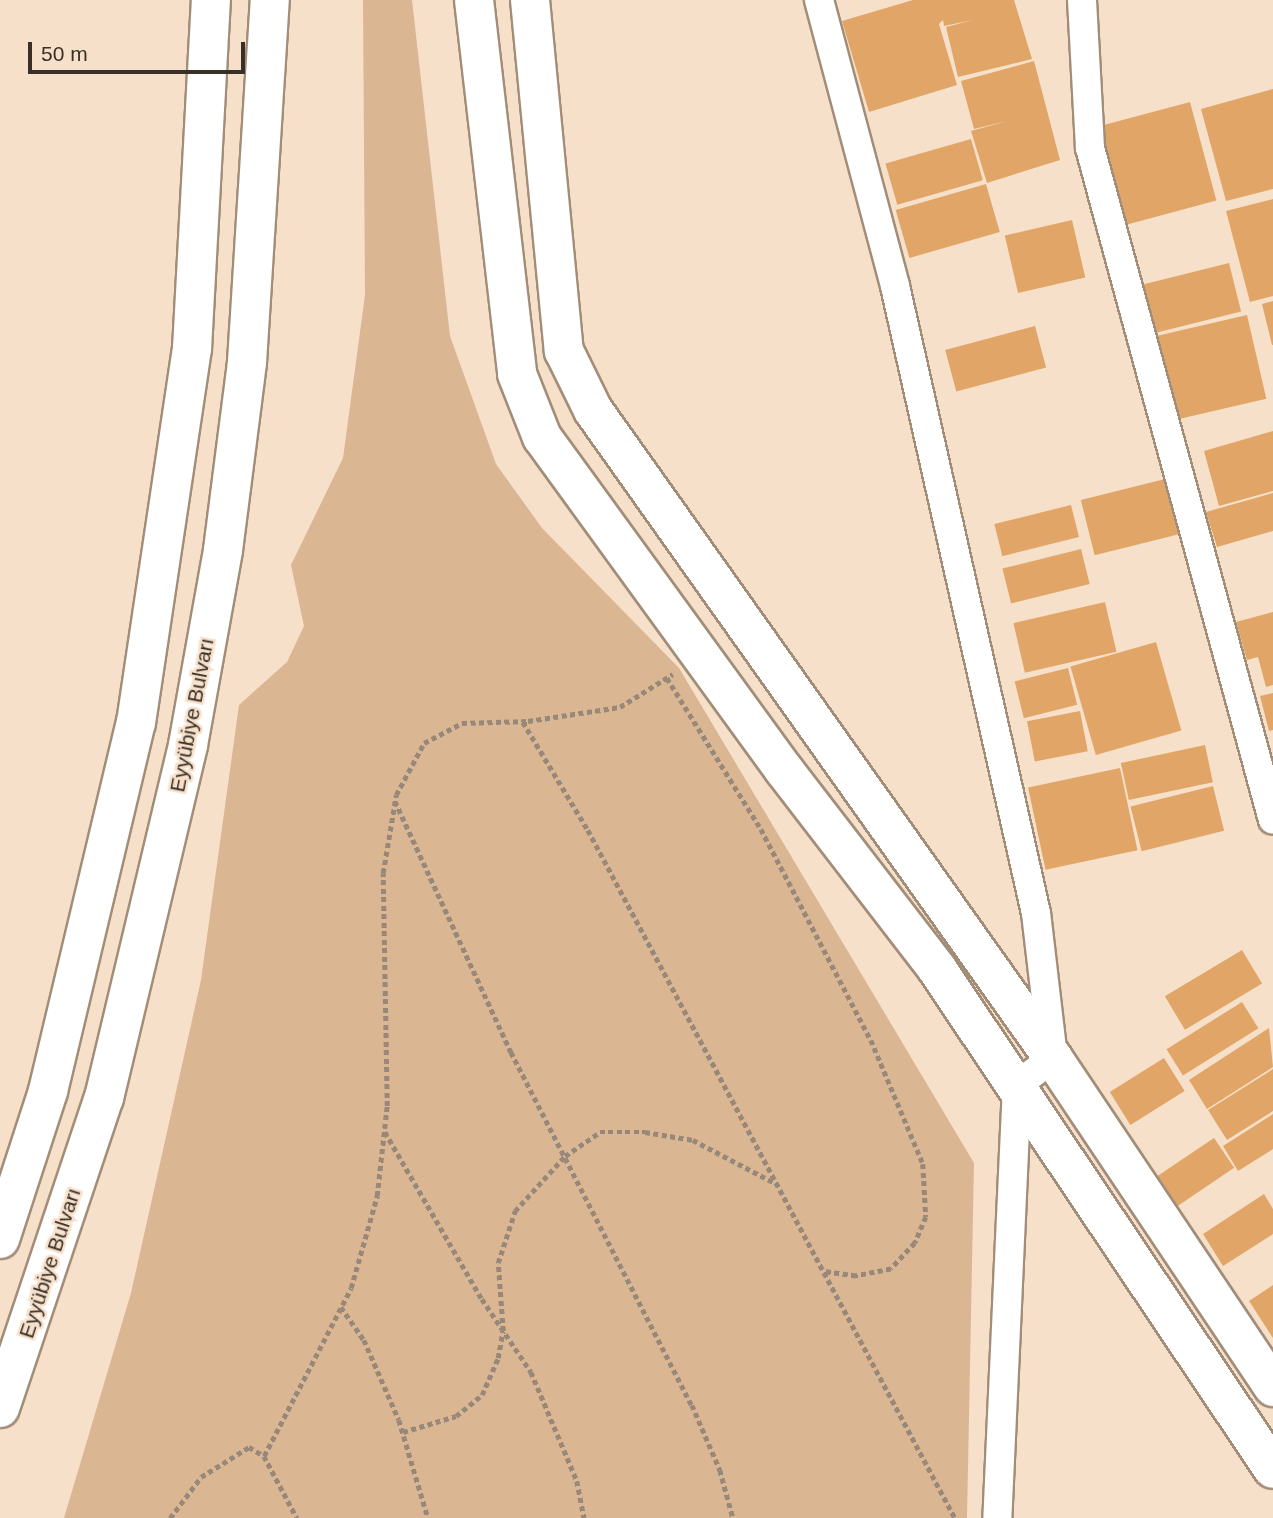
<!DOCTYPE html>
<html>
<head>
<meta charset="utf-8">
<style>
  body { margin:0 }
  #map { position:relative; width:1273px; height:1518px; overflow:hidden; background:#f6e0ca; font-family:Helvetica,sans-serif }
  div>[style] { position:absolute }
  .green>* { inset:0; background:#dab692 }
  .building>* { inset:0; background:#e1a667; transform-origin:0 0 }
  .path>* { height:4.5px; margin-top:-2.25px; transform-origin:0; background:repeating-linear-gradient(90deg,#988879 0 5px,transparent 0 8.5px) }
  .roads { filter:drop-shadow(2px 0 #a28d79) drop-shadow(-2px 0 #a28d79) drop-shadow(0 2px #a28d79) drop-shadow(0 -2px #a28d79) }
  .minor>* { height:28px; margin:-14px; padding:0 14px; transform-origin:14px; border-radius:14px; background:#fff }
  .secondary>* { height:38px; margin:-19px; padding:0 19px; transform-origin:19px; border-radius:19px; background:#fff }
  .trunk>* { height:38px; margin:-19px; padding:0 19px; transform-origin:19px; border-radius:19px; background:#fff }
  span { translate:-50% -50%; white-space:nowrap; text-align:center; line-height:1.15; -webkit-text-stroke:5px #f6e0ca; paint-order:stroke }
  .street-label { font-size:21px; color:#382f27 }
  .scale { position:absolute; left:28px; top:42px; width:217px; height:32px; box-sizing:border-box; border:4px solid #382f27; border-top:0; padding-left:9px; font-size:21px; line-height:24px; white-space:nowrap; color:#382f27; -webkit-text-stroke:5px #f6e0ca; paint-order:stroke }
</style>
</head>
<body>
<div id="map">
  <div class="green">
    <i style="clip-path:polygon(363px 0,412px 0,450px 336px,496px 464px,542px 528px,679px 668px,974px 1163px,967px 1518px,64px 1518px,131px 1293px,201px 980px,239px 705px,287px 662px,304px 626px,291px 565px,343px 458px,365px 295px)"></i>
  </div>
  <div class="building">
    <i style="clip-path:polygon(913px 0,1014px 0,1032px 59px,958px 77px,946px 27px,973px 20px,944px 26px,943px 20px,939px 24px,957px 85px,869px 112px,842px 21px)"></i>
    <i style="clip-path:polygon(1034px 61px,1060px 160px,987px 183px,971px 131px,1007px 121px,974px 129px,961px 81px)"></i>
    <i style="clip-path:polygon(1273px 89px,1273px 189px,1226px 201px,1201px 109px)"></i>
    <i style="left:1190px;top:102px;width:102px;height:99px;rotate:75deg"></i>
    <i style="left:971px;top:139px;width:43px;height:89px;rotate:74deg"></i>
    <i style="left:986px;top:184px;width:50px;height:94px;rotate:74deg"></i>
    <i style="clip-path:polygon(1273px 199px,1273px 296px,1250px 302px,1226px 211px)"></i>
    <i style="left:1072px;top:220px;width:59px;height:69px;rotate:77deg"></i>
    <i style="left:1229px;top:263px;width:50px;height:99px;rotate:76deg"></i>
    <i style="clip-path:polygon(1273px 301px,1273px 345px,1272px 345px,1262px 304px)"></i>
    <i style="left:1247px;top:315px;width:86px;height:93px;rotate:77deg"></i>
    <i style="left:1035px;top:326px;width:43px;height:93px;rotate:75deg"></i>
    <i style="clip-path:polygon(1273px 431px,1273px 491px,1219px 506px,1204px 451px)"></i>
    <i style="left:1173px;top:477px;width:57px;height:95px;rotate:76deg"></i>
    <i style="clip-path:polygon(1273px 493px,1273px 531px,1217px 547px,1206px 512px)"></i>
    <i style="left:1071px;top:505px;width:33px;height:79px;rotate:76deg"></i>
    <i style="left:1081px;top:549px;width:36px;height:81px;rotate:76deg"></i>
    <i style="left:1105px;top:602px;width:51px;height:94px;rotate:77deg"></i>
    <i style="clip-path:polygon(1273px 612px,1273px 685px,1266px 687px,1258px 657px,1247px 660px,1236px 622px)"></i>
    <i style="left:1156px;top:642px;width:92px;height:89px;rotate:74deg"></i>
    <i style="left:1068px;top:668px;width:38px;height:55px;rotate:76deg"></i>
    <i style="clip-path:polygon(1273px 693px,1273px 730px,1269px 731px,1260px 696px)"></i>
    <i style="left:1080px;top:711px;width:41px;height:54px;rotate:79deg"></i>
    <i style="left:1205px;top:745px;width:38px;height:86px;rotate:78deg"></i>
    <i style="left:1120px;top:768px;width:84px;height:94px;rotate:78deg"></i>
    <i style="left:1213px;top:786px;width:46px;height:85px;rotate:76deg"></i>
    <i style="left:1242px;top:950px;width:39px;height:90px;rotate:59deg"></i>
    <i style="left:1242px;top:1002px;width:31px;height:89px;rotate:58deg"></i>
    <i style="clip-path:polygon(1269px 1028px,1273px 1067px,1207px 1109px,1189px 1080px)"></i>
    <i style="left:1164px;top:1058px;width:39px;height:64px;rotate:58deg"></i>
    <i style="clip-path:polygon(1273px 1069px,1273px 1111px,1227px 1140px,1208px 1110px)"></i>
    <i style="clip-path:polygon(1273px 1114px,1273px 1149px,1238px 1171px,1223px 1146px)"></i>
    <i style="left:1214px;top:1138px;width:36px;height:69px;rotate:56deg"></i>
    <i style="clip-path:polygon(1264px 1194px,1273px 1209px,1273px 1234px,1223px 1266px,1203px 1234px)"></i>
    <i style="clip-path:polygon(1273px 1285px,1273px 1338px,1249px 1301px)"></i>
  </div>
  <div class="path">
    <i style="left:667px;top:678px;width:178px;rotate:58.1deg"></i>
    <i style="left:761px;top:829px;width:238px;rotate:62.5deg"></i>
    <i style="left:871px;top:1040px;width:134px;rotate:67.2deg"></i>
    <i style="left:923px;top:1164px;width:53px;rotate:86.8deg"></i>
    <i style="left:926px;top:1217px;width:28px;rotate:113deg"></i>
    <i style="left:915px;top:1243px;width:35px;rotate:133deg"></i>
    <i style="left:891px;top:1269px;width:36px;rotate:169deg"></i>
    <i style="left:856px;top:1276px;width:34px;rotate:-172deg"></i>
    <i style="left:523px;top:722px;width:126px;rotate:59deg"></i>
    <i style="left:588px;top:830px;width:780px;rotate:61.92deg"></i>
    <i style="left:395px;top:801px;width:277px;rotate:65.2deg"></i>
    <i style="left:511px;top:1052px;width:397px;rotate:62.9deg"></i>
    <i style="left:692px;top:1405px;width:71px;rotate:66.7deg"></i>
    <i style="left:720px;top:1470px;width:50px;rotate:74.8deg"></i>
    <i style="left:385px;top:1132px;width:193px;rotate:59.9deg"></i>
    <i style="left:482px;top:1299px;width:88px;rotate:56.1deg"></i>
    <i style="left:531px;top:1372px;width:118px;rotate:67.1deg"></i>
    <i style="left:577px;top:1481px;width:38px;rotate:79deg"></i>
    <i style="left:341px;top:1307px;width:40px;rotate:55.1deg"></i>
    <i style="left:364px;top:1340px;width:87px;rotate:66.4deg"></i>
    <i style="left:399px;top:1420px;width:102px;rotate:73.5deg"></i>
    <i style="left:403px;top:1432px;width:55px;rotate:-16.8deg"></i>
    <i style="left:456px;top:1416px;width:33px;rotate:-39deg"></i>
    <i style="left:482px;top:1395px;width:40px;rotate:-66.6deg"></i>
    <i style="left:498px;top:1358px;width:27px;rotate:-80deg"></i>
    <i style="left:503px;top:1331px;width:68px;rotate:-94.2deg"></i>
    <i style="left:498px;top:1263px;width:55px;rotate:-71.9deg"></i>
    <i style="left:515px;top:1211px;width:74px;rotate:-47.7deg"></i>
    <i style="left:565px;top:1156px;width:42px;rotate:-34.4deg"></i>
    <i style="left:600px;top:1132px;width:45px"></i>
    <i style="left:645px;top:1132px;width:49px;rotate:9.5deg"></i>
    <i style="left:693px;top:1140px;width:90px;rotate:27.7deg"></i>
    <i style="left:264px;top:1456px;width:70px;rotate:62deg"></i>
    <i style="left:170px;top:1518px;width:51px;rotate:-52.9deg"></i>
    <i style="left:201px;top:1477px;width:57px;rotate:-32deg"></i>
    <i style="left:249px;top:1447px;width:17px;rotate:31deg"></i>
    <i style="left:264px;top:1456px;width:189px;rotate:-62.6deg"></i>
    <i style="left:351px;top:1288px;width:96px;rotate:-74.2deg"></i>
    <i style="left:377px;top:1196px;width:91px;rotate:-83.7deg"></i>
    <i style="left:387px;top:1106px;width:233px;rotate:-91deg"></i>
    <i style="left:383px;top:873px;width:79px;rotate:-80.5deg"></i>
    <i style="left:396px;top:795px;width:59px;rotate:-61.7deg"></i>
    <i style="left:424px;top:743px;width:43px;rotate:-27.8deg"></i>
    <i style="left:462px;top:723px;width:66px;rotate:-1.7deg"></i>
    <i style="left:528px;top:721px;width:93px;rotate:-8.7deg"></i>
    <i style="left:620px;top:707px;width:62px;rotate:-31.9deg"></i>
  </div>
  <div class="roads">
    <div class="minor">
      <i style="left:819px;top:0;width:296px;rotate:75.1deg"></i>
      <i style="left:895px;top:286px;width:643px;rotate:77.33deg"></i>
      <i style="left:1036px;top:913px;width:146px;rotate:83.3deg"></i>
      <i style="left:1053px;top:1058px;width:45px;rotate:143.1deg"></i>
      <i style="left:1017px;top:1085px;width:433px;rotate:92.6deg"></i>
      <i style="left:1082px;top:0;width:148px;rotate:86.9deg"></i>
      <i style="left:1090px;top:148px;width:696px;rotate:74.77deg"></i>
    </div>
    <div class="secondary">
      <i style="left:474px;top:0;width:376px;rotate:83.4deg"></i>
      <i style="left:517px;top:374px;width:68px;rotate:68.4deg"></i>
      <i style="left:542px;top:437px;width:412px;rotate:54deg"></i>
      <i style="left:784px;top:770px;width:251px;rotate:52.4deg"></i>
      <i style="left:937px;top:969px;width:602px;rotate:56.1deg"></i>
      <i style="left:530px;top:0;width:353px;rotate:84.5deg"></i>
      <i style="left:564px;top:351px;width:66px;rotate:63.8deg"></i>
      <i style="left:593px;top:410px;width:795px;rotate:54.63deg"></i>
      <i style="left:1053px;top:1058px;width:396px;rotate:56.2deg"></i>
    </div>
    <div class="trunk">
      <i style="left:0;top:1239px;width:156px;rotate:-72deg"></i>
      <i style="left:48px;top:1091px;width:378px;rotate:-76.6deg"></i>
      <i style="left:136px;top:723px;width:378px;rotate:-81.5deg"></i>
      <i style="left:192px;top:349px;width:350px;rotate:-86.9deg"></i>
      <i style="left:0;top:1408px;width:327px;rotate:-71.5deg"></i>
      <i style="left:104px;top:1098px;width:363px;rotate:-76.6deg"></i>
      <i style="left:188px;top:745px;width:198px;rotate:-79.8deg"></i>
      <i style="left:223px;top:550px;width:190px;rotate:-82.7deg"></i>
      <i style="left:247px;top:362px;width:363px;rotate:-86.4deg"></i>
    </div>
  </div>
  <div class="street-label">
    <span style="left:192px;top:715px;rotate:-79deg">Eyyübiye Bulvarı</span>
    <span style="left:50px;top:1263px;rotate:-72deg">Eyyübiye Bulvarı</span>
  </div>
  <div class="scale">50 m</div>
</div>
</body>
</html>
